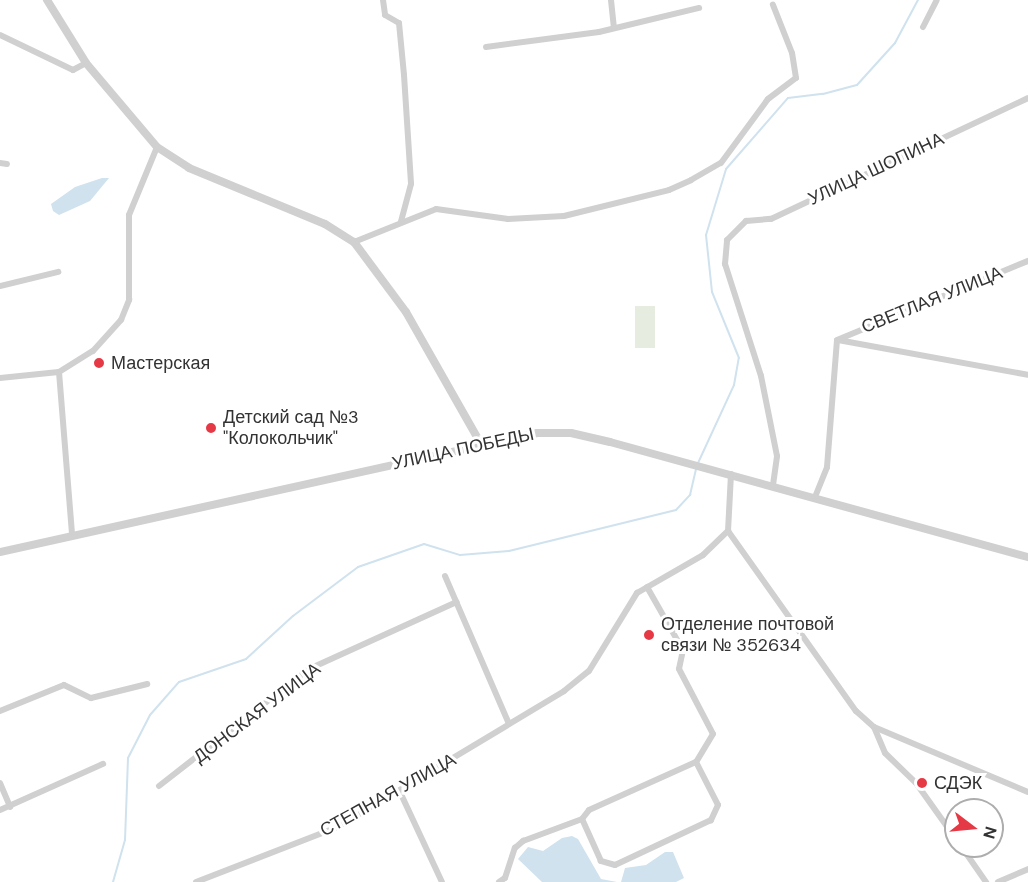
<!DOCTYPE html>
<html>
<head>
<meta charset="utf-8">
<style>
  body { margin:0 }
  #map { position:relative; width:1028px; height:882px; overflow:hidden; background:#fff; font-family:"DM Sans",sans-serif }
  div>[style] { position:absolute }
  .green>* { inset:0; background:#e6ecdf; transform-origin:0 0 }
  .water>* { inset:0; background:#cfe2ee }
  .stream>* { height:2px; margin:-1px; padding:0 1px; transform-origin:1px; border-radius:1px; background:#cfe2ee }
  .minor>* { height:6px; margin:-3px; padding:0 3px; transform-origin:3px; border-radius:3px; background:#d0d0d0 }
  .tertiary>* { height:8px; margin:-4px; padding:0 4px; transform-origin:4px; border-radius:4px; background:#d0d0d0 }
  .dots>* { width:16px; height:16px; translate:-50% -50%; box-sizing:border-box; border:3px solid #fff; border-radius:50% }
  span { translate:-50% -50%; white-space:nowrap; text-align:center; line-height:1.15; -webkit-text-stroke:6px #fff; paint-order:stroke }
  .street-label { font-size:18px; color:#333 }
  .poi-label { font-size:18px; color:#333 }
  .left { translate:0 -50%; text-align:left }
  .north { position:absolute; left:944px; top:798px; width:60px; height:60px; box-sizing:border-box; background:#fff; border:2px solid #adadad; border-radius:50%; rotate:106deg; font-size:16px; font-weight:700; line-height:24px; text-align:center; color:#333 }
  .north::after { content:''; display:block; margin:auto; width:21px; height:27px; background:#e63946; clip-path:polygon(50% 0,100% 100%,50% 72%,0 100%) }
</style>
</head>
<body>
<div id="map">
  <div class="green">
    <i style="left:635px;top:306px;width:20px;height:42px"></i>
  </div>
  <div class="water">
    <i style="clip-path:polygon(102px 178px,109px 178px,90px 201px,59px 215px,53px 211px,51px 204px,75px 187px)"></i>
    <i style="clip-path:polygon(572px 836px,578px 839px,601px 879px,617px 882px,542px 882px,518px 859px,528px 847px,543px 851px,562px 838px)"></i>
    <i style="clip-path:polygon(665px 852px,673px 852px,684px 878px,676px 882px,621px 882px,625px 868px,646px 865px)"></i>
  </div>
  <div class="stream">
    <i style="left:698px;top:463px;width:86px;rotate:-65.2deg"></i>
    <i style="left:734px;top:385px;width:27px;rotate:-80deg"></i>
    <i style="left:739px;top:358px;width:71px;rotate:-112.2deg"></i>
    <i style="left:712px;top:292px;width:57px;rotate:-96deg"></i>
    <i style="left:706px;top:235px;width:69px;rotate:-73.1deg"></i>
    <i style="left:726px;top:169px;width:94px;rotate:-48.9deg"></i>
    <i style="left:788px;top:98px;width:35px;rotate:-7deg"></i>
    <i style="left:823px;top:94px;width:35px;rotate:-15deg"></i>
    <i style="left:857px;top:85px;width:57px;rotate:-47.9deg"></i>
    <i style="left:895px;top:43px;width:49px;rotate:-61.9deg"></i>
    <i style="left:113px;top:882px;width:44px;rotate:-74.1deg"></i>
    <i style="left:125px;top:840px;width:82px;rotate:-87.9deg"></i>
    <i style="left:128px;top:758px;width:48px;rotate:-62.9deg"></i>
    <i style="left:150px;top:715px;width:44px;rotate:-48.7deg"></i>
    <i style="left:179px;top:682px;width:71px;rotate:-18.9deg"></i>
    <i style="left:246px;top:659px;width:64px;rotate:-42.5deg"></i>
    <i style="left:293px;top:616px;width:81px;rotate:-37deg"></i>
    <i style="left:358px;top:567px;width:70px;rotate:-19.2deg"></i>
    <i style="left:424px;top:544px;width:38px;rotate:17deg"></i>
    <i style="left:460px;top:555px;width:49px;rotate:-4.7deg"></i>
    <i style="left:509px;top:551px;width:172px;rotate:-13.8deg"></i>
    <i style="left:676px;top:510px;width:21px;rotate:-47deg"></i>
    <i style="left:690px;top:495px;width:27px;rotate:-77deg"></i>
  </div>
  <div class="minor">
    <i style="left:383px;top:0;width:15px;rotate:82deg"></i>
    <i style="left:385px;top:15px;width:16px;rotate:30deg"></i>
    <i style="left:399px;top:23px;width:52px;rotate:84.5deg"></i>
    <i style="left:404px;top:75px;width:109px;rotate:86.3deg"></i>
    <i style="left:411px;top:184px;width:39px;rotate:105deg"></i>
    <i style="left:611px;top:0;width:27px;rotate:84deg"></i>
    <i style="left:923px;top:27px;width:30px;rotate:-63deg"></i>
    <i style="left:0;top:35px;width:81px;rotate:25.6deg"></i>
    <i style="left:73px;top:70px;width:15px;rotate:-28deg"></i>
    <i style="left:486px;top:47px;width:114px;rotate:-7.6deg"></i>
    <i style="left:599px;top:32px;width:103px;rotate:-13.5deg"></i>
    <i style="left:0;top:163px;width:7px;rotate:8deg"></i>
    <i style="left:354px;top:242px;width:88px;rotate:-21.9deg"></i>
    <i style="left:436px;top:209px;width:73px;rotate:7.9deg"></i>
    <i style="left:508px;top:219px;width:56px;rotate:-3.1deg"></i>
    <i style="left:564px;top:216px;width:108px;rotate:-13.9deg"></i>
    <i style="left:669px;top:190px;width:24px;rotate:-24deg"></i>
    <i style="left:691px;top:180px;width:34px;rotate:-30deg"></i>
    <i style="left:721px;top:163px;width:79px;rotate:-53.7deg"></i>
    <i style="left:768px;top:99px;width:35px;rotate:-37deg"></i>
    <i style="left:796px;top:78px;width:25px;rotate:-99deg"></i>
    <i style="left:792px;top:53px;width:52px;rotate:-111.6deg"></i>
    <i style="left:0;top:286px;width:60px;rotate:-13.6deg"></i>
    <i style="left:837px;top:340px;width:207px;rotate:-22.5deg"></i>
    <i style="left:838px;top:340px;width:193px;rotate:10.4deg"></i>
    <i style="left:59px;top:372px;width:164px;rotate:85.4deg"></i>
    <i style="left:0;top:378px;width:59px;rotate:-5.8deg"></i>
    <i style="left:59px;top:372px;width:40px;rotate:-32deg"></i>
    <i style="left:93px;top:351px;width:42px;rotate:-47.9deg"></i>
    <i style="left:121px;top:320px;width:22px;rotate:-68deg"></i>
    <i style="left:129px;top:300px;width:85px;rotate:-90deg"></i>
    <i style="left:129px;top:215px;width:74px;rotate:-67.6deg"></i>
    <i style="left:731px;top:474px;width:57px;rotate:93deg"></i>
    <i style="left:728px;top:531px;width:221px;rotate:54.6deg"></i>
    <i style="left:856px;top:711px;width:24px;rotate:42deg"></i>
    <i style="left:874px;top:727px;width:167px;rotate:22.9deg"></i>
    <i style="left:773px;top:485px;width:29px;rotate:-82deg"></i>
    <i style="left:777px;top:456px;width:82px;rotate:-101.3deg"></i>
    <i style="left:761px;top:376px;width:118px;rotate:-107.8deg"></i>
    <i style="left:725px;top:264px;width:24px;rotate:-85deg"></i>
    <i style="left:727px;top:240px;width:27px;rotate:-45deg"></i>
    <i style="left:746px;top:221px;width:25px;rotate:-5deg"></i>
    <i style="left:771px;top:219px;width:284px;rotate:-25.2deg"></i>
    <i style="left:815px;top:497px;width:32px;rotate:-68deg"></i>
    <i style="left:827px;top:467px;width:127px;rotate:-85.5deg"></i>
    <i style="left:445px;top:576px;width:161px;rotate:66.6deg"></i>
    <i style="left:647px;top:587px;width:73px;rotate:60.3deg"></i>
    <i style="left:683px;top:650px;width:19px;rotate:102deg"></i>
    <i style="left:679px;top:669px;width:73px;rotate:62.4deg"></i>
    <i style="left:713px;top:734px;width:33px;rotate:121deg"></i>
    <i style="left:0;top:711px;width:69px;rotate:-22.1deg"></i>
    <i style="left:64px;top:685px;width:30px;rotate:26deg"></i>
    <i style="left:91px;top:698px;width:58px;rotate:-14deg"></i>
    <i style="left:874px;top:727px;width:28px;rotate:67deg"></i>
    <i style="left:885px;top:753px;width:43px;rotate:44.1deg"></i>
    <i style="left:916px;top:783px;width:69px;rotate:54.5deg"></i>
    <i style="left:0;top:783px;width:26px;rotate:67deg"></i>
    <i style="left:159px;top:786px;width:190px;rotate:-38deg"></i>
    <i style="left:309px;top:669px;width:162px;rotate:-24.4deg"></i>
    <i style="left:400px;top:792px;width:99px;rotate:65deg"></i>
    <i style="left:0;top:810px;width:113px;rotate:-24.1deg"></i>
    <i style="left:961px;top:846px;width:44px;rotate:55.2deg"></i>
    <i style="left:196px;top:882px;width:152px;rotate:-21.2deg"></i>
    <i style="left:338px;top:827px;width:264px;rotate:-31deg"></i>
    <i style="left:564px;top:691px;width:32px;rotate:-39deg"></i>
    <i style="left:589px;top:671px;width:92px;rotate:-58.4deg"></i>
    <i style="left:637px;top:593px;width:76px;rotate:-29.9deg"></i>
    <i style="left:703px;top:555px;width:35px;rotate:-44deg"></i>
    <i style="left:499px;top:882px;width:7px;rotate:-34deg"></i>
    <i style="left:505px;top:878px;width:32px;rotate:-72deg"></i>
    <i style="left:515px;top:848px;width:11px;rotate:-41deg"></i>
    <i style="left:523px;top:841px;width:63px;rotate:-20.4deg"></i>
    <i style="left:582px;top:819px;width:11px;rotate:-52deg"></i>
    <i style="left:589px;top:810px;width:117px;rotate:-24.2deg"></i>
    <i style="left:696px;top:762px;width:48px;rotate:62.9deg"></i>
    <i style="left:718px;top:805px;width:17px;rotate:115deg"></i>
    <i style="left:711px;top:820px;width:106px;rotate:154.9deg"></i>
    <i style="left:615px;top:865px;width:15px;rotate:-164deg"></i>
    <i style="left:601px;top:861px;width:46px;rotate:-114.3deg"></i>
    <i style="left:998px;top:882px;width:33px;rotate:-23deg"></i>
  </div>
  <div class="tertiary">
    <i style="left:47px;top:0;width:74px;rotate:58.2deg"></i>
    <i style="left:86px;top:63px;width:110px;rotate:49.8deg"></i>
    <i style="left:157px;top:147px;width:38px;rotate:33deg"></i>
    <i style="left:189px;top:168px;width:147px;rotate:22.4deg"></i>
    <i style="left:325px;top:224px;width:34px;rotate:32deg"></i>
    <i style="left:354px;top:242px;width:87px;rotate:53.4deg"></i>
    <i style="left:406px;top:312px;width:152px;rotate:60.4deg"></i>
    <i style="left:0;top:552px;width:550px;rotate:-12.49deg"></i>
    <i style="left:537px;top:433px;width:34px"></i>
    <i style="left:571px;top:433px;width:40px;rotate:13deg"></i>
    <i style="left:610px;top:442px;width:434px;rotate:15.4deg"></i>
  </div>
  <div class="dots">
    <i style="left:99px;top:363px;background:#e63946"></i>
    <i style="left:211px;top:428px;background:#e63946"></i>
    <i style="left:649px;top:635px;background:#e63946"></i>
    <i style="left:922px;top:783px;background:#e63946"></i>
  </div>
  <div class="street-label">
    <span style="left:876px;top:169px;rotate:-25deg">УЛИЦА ШОПИНА</span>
    <span style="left:932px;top:300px;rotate:-22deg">СВЕТЛАЯ УЛИЦА</span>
    <span style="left:463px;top:449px;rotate:-12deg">УЛИЦА ПОБЕДЫ</span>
    <span style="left:257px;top:713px;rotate:-37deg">ДОНСКАЯ УЛИЦА</span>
    <span style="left:388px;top:795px;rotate:-29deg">СТЕПНАЯ УЛИЦА</span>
  </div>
  <div class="poi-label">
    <span class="left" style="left:111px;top:363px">Мастерская</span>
    <span class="left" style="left:223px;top:428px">Детский сад №3<br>"Колокольчик"</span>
    <span class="left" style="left:661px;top:635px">Отделение почтовой<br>связи № 352634</span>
    <span class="left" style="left:934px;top:783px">СДЭК</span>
  </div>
  <div class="north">N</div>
</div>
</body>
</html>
